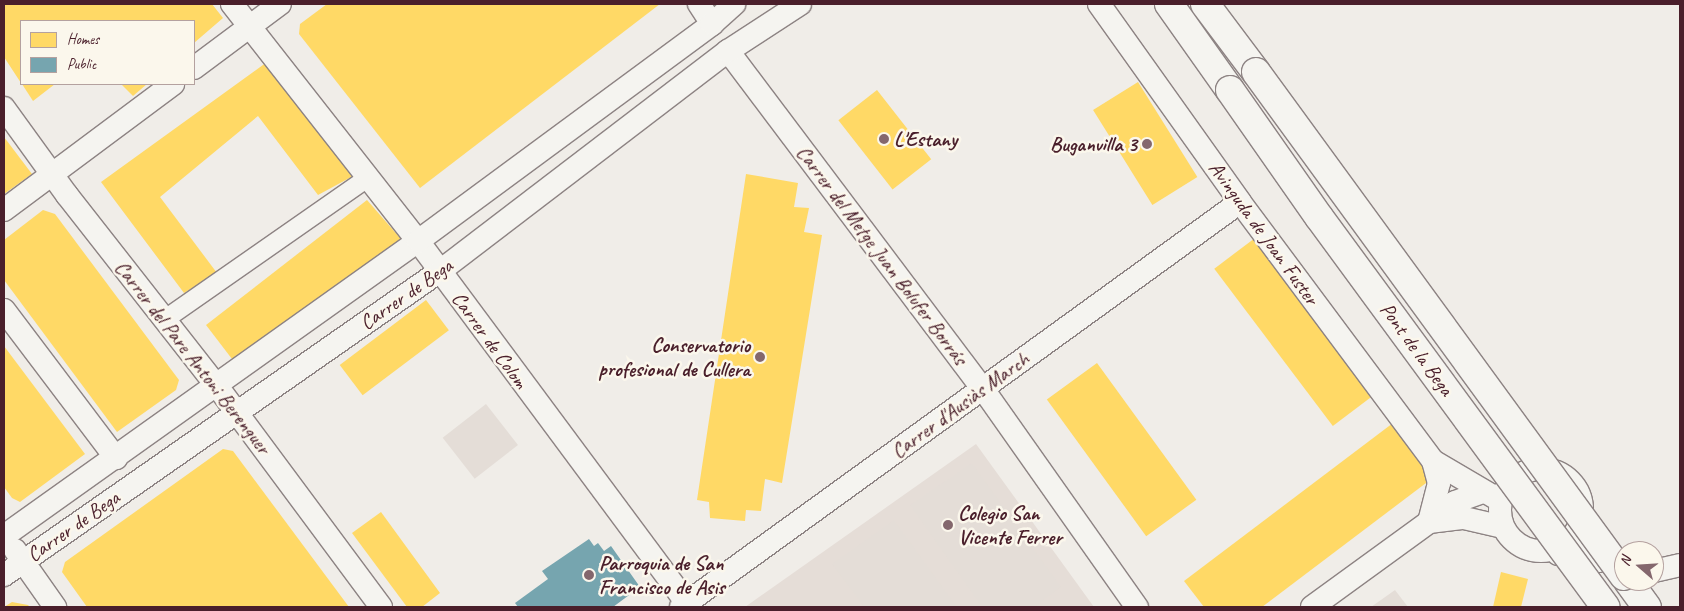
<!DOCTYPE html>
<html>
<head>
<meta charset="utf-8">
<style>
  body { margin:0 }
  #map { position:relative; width:1684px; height:611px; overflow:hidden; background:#f0ede8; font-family:Caveat,sans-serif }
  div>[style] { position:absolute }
  .built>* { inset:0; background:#e5ddd7 }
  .green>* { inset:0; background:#e4ddd7; transform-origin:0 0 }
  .homes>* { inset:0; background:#ffd966; transform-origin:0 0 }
  .public>* { inset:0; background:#76a5af }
  .roads { filter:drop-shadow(1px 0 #8d8383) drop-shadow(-1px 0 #8d8383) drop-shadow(0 1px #8d8383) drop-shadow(0 -1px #8d8383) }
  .pedestrian>* { height:18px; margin:-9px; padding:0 9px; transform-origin:9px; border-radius:9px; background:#f5f4f0 }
  .minor>* { height:22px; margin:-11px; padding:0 11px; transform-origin:11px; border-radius:11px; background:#f5f4f0 }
  .minor>.ring { margin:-11px; padding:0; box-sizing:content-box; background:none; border:22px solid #f5f4f0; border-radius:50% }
  .tertiary>* { height:28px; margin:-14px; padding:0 14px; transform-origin:14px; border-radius:14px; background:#f5f4f0 }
  .bridges { filter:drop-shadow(1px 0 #8d8383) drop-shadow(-1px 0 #8d8383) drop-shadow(0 1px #8d8383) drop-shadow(0 -1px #8d8383) }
  .tertiary-bridge>* { height:28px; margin:-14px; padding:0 14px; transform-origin:14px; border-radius:14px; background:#f5f4f0 }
  .dots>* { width:14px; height:14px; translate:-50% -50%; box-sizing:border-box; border:2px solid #fbf7ec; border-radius:50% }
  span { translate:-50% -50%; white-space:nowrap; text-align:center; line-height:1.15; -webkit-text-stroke:5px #fbf7ec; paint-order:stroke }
  .poi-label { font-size:21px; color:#4a1f2b; font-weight:700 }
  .left { translate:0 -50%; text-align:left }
  .right { translate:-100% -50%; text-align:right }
  .street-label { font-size:21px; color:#4a1f2b }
  .frame { position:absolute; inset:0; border:5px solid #4a1f2b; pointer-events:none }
  .legend { position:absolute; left:20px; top:20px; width:175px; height:65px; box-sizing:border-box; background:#fbf7ec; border:1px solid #b4a19f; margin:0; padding:6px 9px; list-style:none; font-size:15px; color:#4a1f2b }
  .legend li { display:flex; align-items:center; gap:10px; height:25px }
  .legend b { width:25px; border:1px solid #b4a19f }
  .north { position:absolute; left:1614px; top:541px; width:50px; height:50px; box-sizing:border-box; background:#fbf7ec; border:1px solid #b4a19f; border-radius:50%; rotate:289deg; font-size:14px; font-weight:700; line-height:20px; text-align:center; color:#4a1f2b }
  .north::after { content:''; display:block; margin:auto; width:18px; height:22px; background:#84676d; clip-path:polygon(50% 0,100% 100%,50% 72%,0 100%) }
</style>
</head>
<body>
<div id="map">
  <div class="built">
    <i style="clip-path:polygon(976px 444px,1094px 607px,745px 607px)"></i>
  </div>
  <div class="green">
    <i style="left:486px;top:404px;width:52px;height:55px;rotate:52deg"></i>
    <i style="clip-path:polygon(972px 463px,1061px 587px,1034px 607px,982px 607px,910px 505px)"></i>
    <i style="clip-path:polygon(894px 520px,957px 607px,864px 607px,832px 564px)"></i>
    <i style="clip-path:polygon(1395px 590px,1408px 607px,1371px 607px)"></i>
  </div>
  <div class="homes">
    <i style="clip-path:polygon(4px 4px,212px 4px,223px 18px,194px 43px,194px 21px,21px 21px,21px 83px,4px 57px)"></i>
    <i style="clip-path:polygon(327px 4px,660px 4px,420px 188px,299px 34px,300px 24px)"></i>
    <i style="clip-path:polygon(267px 62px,355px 175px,318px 195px,258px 116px,160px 197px,217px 273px,184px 293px,101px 182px)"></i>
    <i style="left:1138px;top:82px;width:112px;height:53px;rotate:58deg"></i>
    <i style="clip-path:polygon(22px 84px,55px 84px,33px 101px)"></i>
    <i style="clip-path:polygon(121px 84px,147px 84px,133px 96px)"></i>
    <i style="left:877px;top:90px;width:88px;height:49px;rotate:52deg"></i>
    <i style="clip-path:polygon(4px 137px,32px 174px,4px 194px)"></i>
    <i style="clip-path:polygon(746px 174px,798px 183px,794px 207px,809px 208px,804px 232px,822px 235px,782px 483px,765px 479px,761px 511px,746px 510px,745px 521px,710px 518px,709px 502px,697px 500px)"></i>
    <i style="clip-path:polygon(367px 200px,401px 239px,232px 359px,206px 325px)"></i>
    <i style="clip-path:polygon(43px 210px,55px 214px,179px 380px,176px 390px,117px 432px,4px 280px,4px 240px)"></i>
    <i style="left:1255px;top:238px;width:197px;height:51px;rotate:53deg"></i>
    <i style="left:426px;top:300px;width:38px;height:108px;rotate:53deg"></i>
    <i style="clip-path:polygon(4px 346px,85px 454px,20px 502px,12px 498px,4px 487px)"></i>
    <i style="left:1097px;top:363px;width:169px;height:62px;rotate:54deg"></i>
    <i style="clip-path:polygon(1393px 423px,1434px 477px,1262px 607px,1204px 607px,1184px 581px)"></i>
    <i style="clip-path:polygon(223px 449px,233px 451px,349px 607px,87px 607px,62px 572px,65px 562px)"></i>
    <i style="clip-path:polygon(381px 512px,440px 593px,422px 607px,407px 607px,352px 533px)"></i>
    <i style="clip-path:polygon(1501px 572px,1528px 579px,1521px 607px,1493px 607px)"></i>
    <i style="clip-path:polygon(12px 602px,28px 605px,30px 607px,4px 607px)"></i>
  </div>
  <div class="public">
    <i style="clip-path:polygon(589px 539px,594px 546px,598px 543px,604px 551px,611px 546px,640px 587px,613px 607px,518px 607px,515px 603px,548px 579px,542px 571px)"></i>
  </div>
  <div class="roads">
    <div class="pedestrian">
      <i style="left:164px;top:320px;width:250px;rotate:-34.9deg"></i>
    </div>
    <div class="minor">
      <i style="left:232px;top:4px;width:301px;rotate:51.9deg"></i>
      <i style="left:418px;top:241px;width:456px;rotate:53.4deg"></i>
      <i style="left:699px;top:4px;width:24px;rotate:57deg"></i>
      <i style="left:1099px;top:4px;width:243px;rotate:54.5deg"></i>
      <i style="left:1240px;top:202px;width:323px;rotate:53.3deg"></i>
      <i style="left:1433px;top:461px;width:23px;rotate:75deg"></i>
      <i style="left:1439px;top:483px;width:40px;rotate:104.4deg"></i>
      <i style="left:728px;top:51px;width:423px;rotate:53deg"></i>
      <i style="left:983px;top:389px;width:267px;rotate:54.8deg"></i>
      <i style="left:194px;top:68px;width:107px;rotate:-36.7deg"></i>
      <i style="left:4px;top:108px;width:107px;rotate:54.1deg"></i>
      <i style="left:67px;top:195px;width:243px;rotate:51.9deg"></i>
      <i style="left:217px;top:386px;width:275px;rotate:53.4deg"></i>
      <i style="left:4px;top:210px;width:211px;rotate:-36.7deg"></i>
      <i style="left:4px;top:310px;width:186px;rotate:52.9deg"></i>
      <i style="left:1433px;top:461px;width:79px;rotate:30.5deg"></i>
      <i class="ring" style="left:1500px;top:469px;width:60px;height:60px"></i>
      <i style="left:1429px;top:521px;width:32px;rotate:-36deg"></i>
      <i style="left:1455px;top:502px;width:29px;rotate:-20deg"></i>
      <i style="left:4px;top:536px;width:508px;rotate:-35.47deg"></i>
      <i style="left:418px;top:241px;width:365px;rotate:-36.4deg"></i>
      <i style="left:712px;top:24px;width:30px;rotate:-42deg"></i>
      <i style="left:15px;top:550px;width:70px;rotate:54.9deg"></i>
      <i style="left:1558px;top:554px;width:41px;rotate:9.9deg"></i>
      <i style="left:1598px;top:561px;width:27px;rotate:-117deg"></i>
      <i style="left:1654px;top:571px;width:27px;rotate:-13deg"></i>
      <i style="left:4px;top:575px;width:532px;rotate:-34.89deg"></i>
      <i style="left:440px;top:271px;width:362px;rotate:-37.4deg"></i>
      <i style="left:728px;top:51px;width:86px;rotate:-33.1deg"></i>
      <i style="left:681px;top:607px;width:690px;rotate:-35.92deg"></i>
      <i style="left:1312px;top:607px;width:145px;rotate:-36deg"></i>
      <i style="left:1429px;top:522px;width:35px;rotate:-7deg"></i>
      <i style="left:1464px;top:518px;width:40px;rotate:13deg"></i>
    </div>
    <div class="tertiary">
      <i style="left:1169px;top:4px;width:105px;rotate:54.7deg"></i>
      <i style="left:1205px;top:4px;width:85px;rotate:53.1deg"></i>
      <i style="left:1628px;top:581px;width:32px;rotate:54deg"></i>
    </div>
  </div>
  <div class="bridges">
    <div class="tertiary-bridge">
      <i style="left:1256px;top:72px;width:624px;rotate:53.86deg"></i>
      <i style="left:1230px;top:90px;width:155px;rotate:55deg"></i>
      <i style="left:1319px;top:217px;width:484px;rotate:53.7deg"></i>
    </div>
  </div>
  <div class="dots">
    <i style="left:884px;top:139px;background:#84676d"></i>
    <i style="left:1147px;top:144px;background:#84676d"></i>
    <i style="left:760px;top:357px;background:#84676d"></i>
    <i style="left:948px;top:525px;background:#84676d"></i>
    <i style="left:589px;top:575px;background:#84676d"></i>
  </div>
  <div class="poi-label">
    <span class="left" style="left:894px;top:139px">L'Estany</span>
    <span class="right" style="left:1137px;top:144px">Buganvilla 3</span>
    <span class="right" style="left:750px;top:357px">Conservatorio<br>profesional de Cullera</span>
    <span class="left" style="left:958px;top:525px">Colegio San<br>Vicente Ferrer</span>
    <span class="left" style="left:599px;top:575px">Parroquia de San<br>Francisco de Asis</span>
  </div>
  <div class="street-label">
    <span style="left:1264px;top:233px;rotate:54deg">Avinguda de Joan Fuster</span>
    <span style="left:882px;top:255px;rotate:53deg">Carrer del Metge Juan Bolufer Borrás</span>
    <span style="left:406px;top:294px;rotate:-35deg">Carrer de Bega</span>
    <span style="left:490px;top:340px;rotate:54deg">Carrer de Colom</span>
    <span style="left:1417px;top:349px;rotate:54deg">Pont de la Bega</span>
    <span style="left:193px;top:357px;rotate:52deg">Carrer del Pare Antoni Berenguer</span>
    <span style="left:960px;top:405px;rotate:-36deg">Carrer d'Ausiàs March</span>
    <span style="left:73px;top:526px;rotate:-35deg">Carrer de Bega</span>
  </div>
  <div class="frame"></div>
  <ul class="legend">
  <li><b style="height:14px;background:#ffd966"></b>Homes</li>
  <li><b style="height:14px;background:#76a5af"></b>Public</li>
  </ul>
  <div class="north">N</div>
</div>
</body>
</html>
